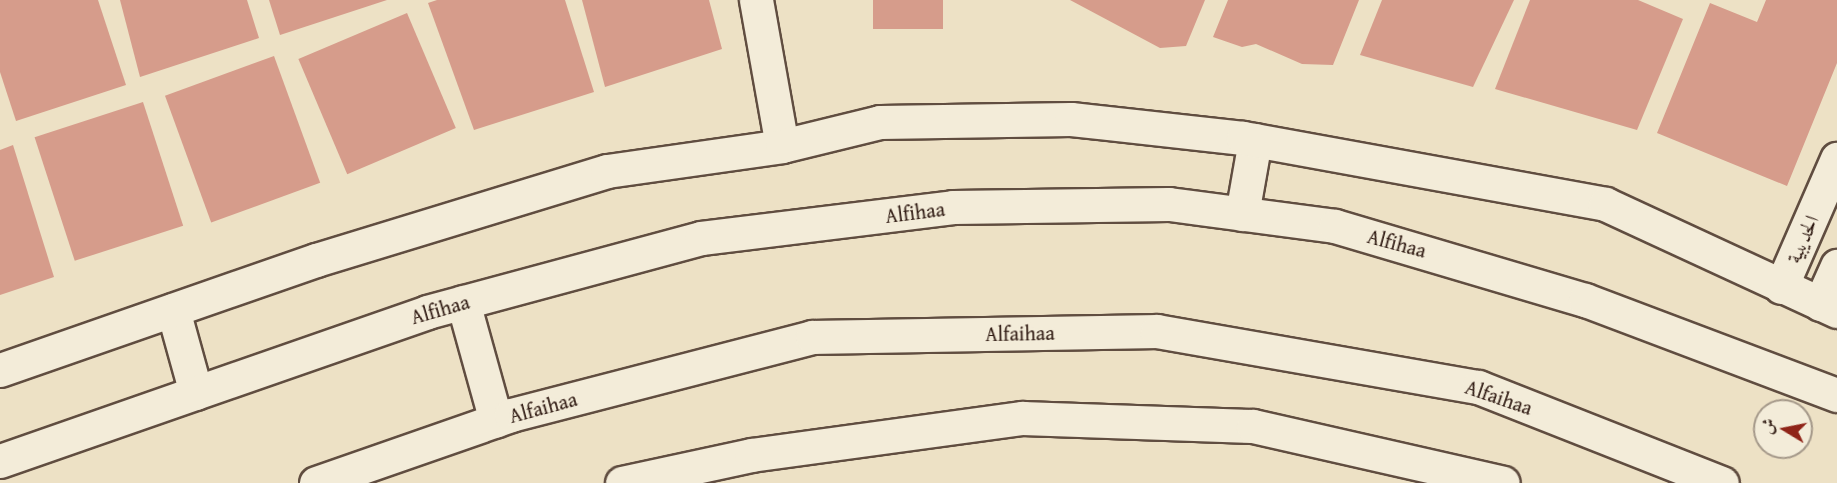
<!DOCTYPE html>
<html>
<head>
<meta charset="utf-8">
<style>
  body { margin:0 }
  #map { position:relative; width:1837px; height:483px; overflow:hidden; background:#ede1c5; font-family:"Gentium Book Plus",Amiri,serif }
  div>[style] { position:absolute }
  .building>* { inset:0; background:#d69c8b; transform-origin:0 0 }
  .roads { filter:drop-shadow(2px 0 #604d40) drop-shadow(-2px 0 #604d40) drop-shadow(0 2px #604d40) drop-shadow(0 -2px #604d40) }
  .minor>* { height:33px; margin:-16.5px; padding:0 16.5px; transform-origin:16.5px; border-radius:16.5px; background:#f3ecd9 }
  span { translate:-50% -50%; white-space:nowrap; text-align:center; line-height:1.15; -webkit-text-stroke:4.5px #f3ecd9; paint-order:stroke }
  .street-label { font-size:20px; color:#311c14 }
  .north { position:absolute; left:1753px; top:399px; width:60px; height:60px; box-sizing:border-box; background:#f3ecd9; border:2px solid #a5998a; border-radius:50%; rotate:280deg; font-size:16px; font-weight:700; line-height:24px; text-align:center; color:#311c14 }
  .north::after { content:''; display:block; margin:auto; width:21px; height:27px; background:#8f2418; clip-path:polygon(50% 0,100% 100%,50% 72%,0 100%) }
</style>
</head>
<body>
<div id="map">
  <div class="building">
    <i style="clip-path:polygon(0 0,98px 0,126px 85px,16px 121px,0 72px)"></i>
    <i style="clip-path:polygon(120px 0,247px 0,259px 38px,140px 77px)"></i>
    <i style="clip-path:polygon(269px 0,387px 0,280px 35px)"></i>
    <i style="clip-path:polygon(437px 0,565px 0,594px 92px,474px 130px,428px 3px)"></i>
    <i style="clip-path:polygon(582px 0,709px 0,722px 49px,605px 87px)"></i>
    <i style="left:873px;top:0;width:70px;height:29px"></i>
    <i style="clip-path:polygon(1070px 0,1205px 0,1186px 46px,1160px 48px)"></i>
    <i style="clip-path:polygon(1228px 0,1359px 0,1333px 65px,1302px 64px,1256px 44px,1242px 47px,1213px 37px)"></i>
    <i style="clip-path:polygon(1382px 0,1514px 0,1473px 87px,1360px 55px)"></i>
    <i style="clip-path:polygon(1530px 0,1638px 0,1683px 19px,1637px 130px,1495px 89px)"></i>
    <i style="clip-path:polygon(1766px 0,1837px 0,1837px 63px,1787px 186px,1657px 133px,1710px 3px,1757px 22px)"></i>
    <i style="left:407px;top:13px;width:125px;height:118px;rotate:67deg"></i>
    <i style="left:274px;top:56px;width:135px;height:116px;rotate:70deg"></i>
    <i style="left:143px;top:102px;width:130px;height:114px;rotate:72deg"></i>
    <i style="clip-path:polygon(13px 145px,54px 277px,0 295px,0 150px)"></i>
  </div>
  <div class="roads">
    <div class="minor">
      <i style="left:756px;top:0;width:148px;rotate:79.9deg"></i>
      <i style="left:1242px;top:214px;width:75px;rotate:-80deg"></i>
      <i style="left:1781px;top:287px;width:140px;rotate:-66.4deg"></i>
      <i style="left:463px;top:302px;width:123px;rotate:74.5deg"></i>
      <i style="left:1820px;top:304px;width:42px;rotate:-65.9deg"></i>
      <i style="left:173px;top:310px;width:86px;rotate:74.5deg"></i>
      <i style="left:0;top:370px;width:335px;rotate:-19.2deg"></i>
      <i style="left:316px;top:260px;width:304px;rotate:-17deg"></i>
      <i style="left:607px;top:171px;width:177px;rotate:-8.1deg"></i>
      <i style="left:782px;top:146px;width:101px;rotate:-13.8deg"></i>
      <i style="left:880px;top:122px;width:191px;rotate:-0.9deg"></i>
      <i style="left:1071px;top:119px;width:173px;rotate:6.3deg"></i>
      <i style="left:1243px;top:138px;width:368px;rotate:10.3deg"></i>
      <i style="left:1605px;top:204px;width:255px;rotate:24.8deg"></i>
      <i style="left:0;top:461px;width:452px;rotate:-19.2deg"></i>
      <i style="left:427px;top:312px;width:284px;rotate:-15.1deg"></i>
      <i style="left:701px;top:238px;width:254px;rotate:-7deg"></i>
      <i style="left:953px;top:207px;width:216px;rotate:-0.8deg"></i>
      <i style="left:1169px;top:204px;width:167px;rotate:7.5deg"></i>
      <i style="left:1335px;top:226px;width:261px;rotate:16.5deg"></i>
      <i style="left:1585px;top:300px;width:269px;rotate:20.7deg"></i>
      <i style="left:316px;top:483px;width:207px;rotate:-19.2deg"></i>
      <i style="left:511px;top:415px;width:311px;rotate:-14.5deg"></i>
      <i style="left:812px;top:337px;width:345px;rotate:-1deg"></i>
      <i style="left:1157px;top:331px;width:326px;rotate:9.9deg"></i>
      <i style="left:1478px;top:387px;width:262px;rotate:21.5deg"></i>
      <i style="left:622px;top:483px;width:132px;rotate:-12.2deg"></i>
      <i style="left:751px;top:455px;width:274px;rotate:-7.8deg"></i>
      <i style="left:1022px;top:418px;width:231px;rotate:2deg"></i>
      <i style="left:1253px;top:426px;width:256px;rotate:12.8deg"></i>
    </div>
  </div>
  <div class="street-label">
    <span style="left:915px;top:212px;rotate:-7deg">Alfihaa</span>
    <span style="left:1802px;top:239px;rotate:-66deg">الحديبية</span>
    <span style="left:1397px;top:243px;rotate:15deg">Alfihaa</span>
    <span style="left:440px;top:309px;rotate:-16deg">Alfihaa</span>
    <span style="left:1020px;top:333px;rotate:-1deg">Alfaihaa</span>
    <span style="left:1499px;top:397px;rotate:19deg">Alfaihaa</span>
    <span style="left:543px;top:407px;rotate:-15deg">Alfaihaa</span>
  </div>
  <div class="north">ش</div>
</div>
</body>
</html>
